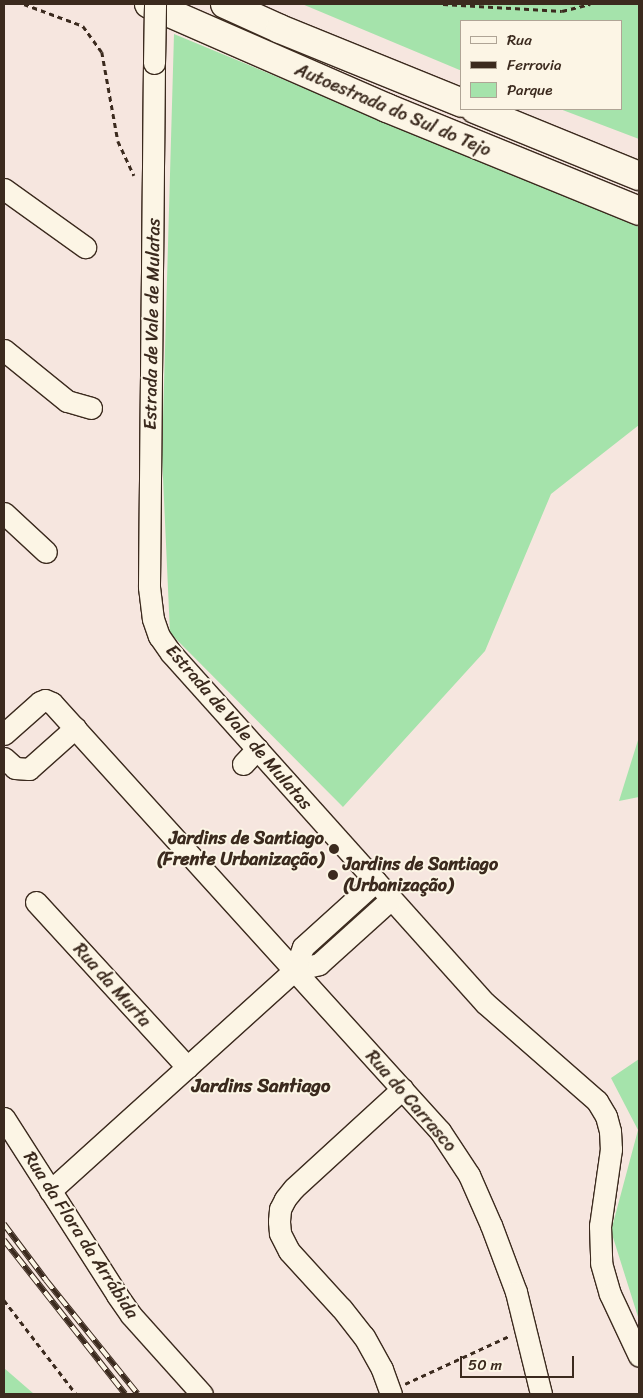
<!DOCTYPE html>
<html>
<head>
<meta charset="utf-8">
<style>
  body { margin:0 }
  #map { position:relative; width:643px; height:1398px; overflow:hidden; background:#f6e6df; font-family:Sriracha,sans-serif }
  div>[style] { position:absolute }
  .green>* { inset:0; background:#a5e3ab }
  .path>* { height:2.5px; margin-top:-1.25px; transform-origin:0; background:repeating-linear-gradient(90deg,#3b2a1e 0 5px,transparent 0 9px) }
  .roads { filter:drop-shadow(1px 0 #3b2a1e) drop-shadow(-1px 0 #3b2a1e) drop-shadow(0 1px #3b2a1e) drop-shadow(0 -1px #3b2a1e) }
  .minor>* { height:21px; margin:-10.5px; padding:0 10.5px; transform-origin:10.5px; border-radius:10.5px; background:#fcf5e5 }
  .highway>* { height:28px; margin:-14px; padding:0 14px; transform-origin:14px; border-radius:14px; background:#fcf5e5 }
  .rail>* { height:5.5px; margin-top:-2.75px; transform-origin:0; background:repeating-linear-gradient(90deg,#fcf5e5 0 11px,#3b2a1e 0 22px); box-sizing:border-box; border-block:1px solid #3b2a1e }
  .bridges { filter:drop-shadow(1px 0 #3b2a1e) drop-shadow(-1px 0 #3b2a1e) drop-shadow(0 1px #3b2a1e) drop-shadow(0 -1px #3b2a1e) }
  .minor-bridge>* { height:21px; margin:-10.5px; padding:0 10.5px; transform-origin:10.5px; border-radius:10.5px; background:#fcf5e5 }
  .dots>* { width:14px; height:14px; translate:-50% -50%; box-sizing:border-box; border:2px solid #fcf5e5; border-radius:50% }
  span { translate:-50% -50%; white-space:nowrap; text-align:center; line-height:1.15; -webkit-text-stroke:4px #fcf5e5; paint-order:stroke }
  .street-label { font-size:18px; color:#3b2a1e }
  .poi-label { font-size:18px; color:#3b2a1e; font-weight:700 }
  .right { translate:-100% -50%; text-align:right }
  .left { translate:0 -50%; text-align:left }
  .neighbourhood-label { font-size:19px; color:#3b2a1e; font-weight:700 }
  .frame { position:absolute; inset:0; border:5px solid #3b2a1e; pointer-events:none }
  .legend { position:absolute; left:460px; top:20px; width:162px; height:90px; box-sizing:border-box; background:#fcf5e5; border:1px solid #afa495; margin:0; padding:6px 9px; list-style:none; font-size:15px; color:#3b2a1e }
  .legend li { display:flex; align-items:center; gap:10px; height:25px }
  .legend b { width:25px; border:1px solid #afa495 }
  .scale { position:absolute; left:460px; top:1356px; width:114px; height:22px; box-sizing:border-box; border:2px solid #3b2a1e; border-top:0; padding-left:6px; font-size:15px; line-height:18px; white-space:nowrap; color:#3b2a1e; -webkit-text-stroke:4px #fcf5e5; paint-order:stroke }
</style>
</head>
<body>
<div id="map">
  <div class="green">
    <i style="clip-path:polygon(302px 4px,639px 4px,639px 139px,560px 109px,622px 109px,622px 21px,462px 21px,462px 71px)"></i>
    <i style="clip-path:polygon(174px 34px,639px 227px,639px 425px,551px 494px,485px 651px,343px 807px,170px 633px,162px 455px)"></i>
    <i style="clip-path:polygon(639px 737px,639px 797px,619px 801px)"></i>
    <i style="clip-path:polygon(639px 1059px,639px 1320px,611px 1231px,638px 1130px,611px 1078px)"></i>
    <i style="clip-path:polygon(4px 1368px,34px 1394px,4px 1394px)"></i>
  </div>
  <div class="path">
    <i style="left:24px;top:4px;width:63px;rotate:20.4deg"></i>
    <i style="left:83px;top:26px;width:32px;rotate:54deg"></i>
    <i style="left:102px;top:52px;width:90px;rotate:79.8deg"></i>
    <i style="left:118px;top:141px;width:38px;rotate:65deg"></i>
    <i style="left:443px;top:4px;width:119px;rotate:3.4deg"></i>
    <i style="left:562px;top:11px;width:29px;rotate:-14deg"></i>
    <i style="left:4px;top:1300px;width:118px;rotate:52.5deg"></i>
    <i style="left:405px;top:1384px;width:115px;rotate:-24.8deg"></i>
  </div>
  <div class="roads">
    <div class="minor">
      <i style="left:154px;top:63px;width:524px;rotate:90.55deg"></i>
      <i style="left:149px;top:587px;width:32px;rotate:83deg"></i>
      <i style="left:153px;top:619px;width:18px;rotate:71deg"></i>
      <i style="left:159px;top:636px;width:21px;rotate:55deg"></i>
      <i style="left:171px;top:653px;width:470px;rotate:48.1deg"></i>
      <i style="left:485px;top:1003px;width:149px;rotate:41.2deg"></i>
      <i style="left:597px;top:1101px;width:17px;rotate:59deg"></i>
      <i style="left:606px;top:1116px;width:16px;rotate:75deg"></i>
      <i style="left:610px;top:1131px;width:18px;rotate:87deg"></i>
      <i style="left:611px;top:1149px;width:78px;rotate:98.1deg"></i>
      <i style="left:600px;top:1226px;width:37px;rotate:88deg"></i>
      <i style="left:601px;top:1263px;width:32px;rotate:74deg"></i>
      <i style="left:610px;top:1294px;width:68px;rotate:64.9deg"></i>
      <i style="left:4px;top:189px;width:100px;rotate:35.6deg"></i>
      <i style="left:4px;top:350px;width:81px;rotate:39deg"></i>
      <i style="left:67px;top:401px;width:25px;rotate:16deg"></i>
      <i style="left:4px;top:513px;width:57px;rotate:42.9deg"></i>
      <i style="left:4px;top:734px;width:48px;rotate:-41.6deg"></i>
      <i style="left:40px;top:702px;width:5px;rotate:-22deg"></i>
      <i style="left:45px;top:700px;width:8px;rotate:23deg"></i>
      <i style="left:52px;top:703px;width:578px;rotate:47.81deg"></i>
      <i style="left:440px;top:1131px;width:53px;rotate:56.6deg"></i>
      <i style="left:469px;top:1175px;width:55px;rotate:66.3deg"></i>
      <i style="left:491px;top:1225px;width:72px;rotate:69.5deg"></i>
      <i style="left:516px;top:1292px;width:105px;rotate:76.2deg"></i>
      <i style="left:4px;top:758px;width:15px;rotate:42deg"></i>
      <i style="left:15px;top:768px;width:14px;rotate:4deg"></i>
      <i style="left:29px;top:769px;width:62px;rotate:-41.7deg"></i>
      <i style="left:243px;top:764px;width:21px;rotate:-47deg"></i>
      <i style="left:36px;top:902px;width:224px;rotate:47.5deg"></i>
      <i style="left:295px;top:970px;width:24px;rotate:-71deg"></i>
      <i style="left:303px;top:947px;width:98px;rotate:-42.1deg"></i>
      <i style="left:4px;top:1118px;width:210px;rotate:57.4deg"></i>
      <i style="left:117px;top:1295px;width:24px;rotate:55deg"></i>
      <i style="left:131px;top:1315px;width:106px;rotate:48.1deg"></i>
      <i style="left:50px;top:1191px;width:330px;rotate:-42.1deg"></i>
      <i style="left:295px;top:970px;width:25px;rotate:-14deg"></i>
      <i style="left:319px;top:964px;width:97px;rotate:-42.1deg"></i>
      <i style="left:391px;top:1394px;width:27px;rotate:-110deg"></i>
      <i style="left:382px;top:1369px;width:37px;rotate:-119deg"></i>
      <i style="left:364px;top:1337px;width:37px;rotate:-128deg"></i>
      <i style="left:341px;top:1308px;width:77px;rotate:-132.4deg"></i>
      <i style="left:289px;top:1251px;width:20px;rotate:-117deg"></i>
      <i style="left:280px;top:1233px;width:12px;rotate:-95deg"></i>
      <i style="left:279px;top:1221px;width:12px;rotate:-85deg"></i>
      <i style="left:280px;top:1209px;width:11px;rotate:-63deg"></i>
      <i style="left:285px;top:1199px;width:14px;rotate:-51deg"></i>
      <i style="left:294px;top:1188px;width:147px;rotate:-42.5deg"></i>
    </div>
    <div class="highway">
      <i style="left:149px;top:4px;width:260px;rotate:23.6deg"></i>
      <i style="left:387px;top:108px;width:272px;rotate:22.2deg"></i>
      <i style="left:225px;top:4px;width:60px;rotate:24.4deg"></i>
      <i style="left:280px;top:29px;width:196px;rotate:22.1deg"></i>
      <i style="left:475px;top:109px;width:177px;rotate:22.2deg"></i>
    </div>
  </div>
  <div class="rail">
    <i style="left:4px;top:1224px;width:70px;rotate:53.1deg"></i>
    <i style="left:46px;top:1280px;width:146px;rotate:51.1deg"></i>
    <i style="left:4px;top:1240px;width:196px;rotate:51.8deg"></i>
  </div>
  <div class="bridges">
    <div class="minor-bridge">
      <i style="left:154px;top:63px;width:59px;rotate:-89deg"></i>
    </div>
  </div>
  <div class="dots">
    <i style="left:334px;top:849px;background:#3b2a1e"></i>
    <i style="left:333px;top:875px;background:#3b2a1e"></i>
  </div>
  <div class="street-label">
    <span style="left:393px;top:110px;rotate:23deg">Autoestrada do Sul do Tejo</span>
    <span style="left:152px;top:324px;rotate:-89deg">Estrada de Vale de Mulatas</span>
    <span style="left:239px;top:727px;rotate:49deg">Estrada de Vale de Mulatas</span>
    <span style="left:112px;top:985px;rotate:48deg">Rua da Murta</span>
    <span style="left:411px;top:1101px;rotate:49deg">Rua do Carrasco</span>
    <span style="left:81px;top:1235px;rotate:57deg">Rua da Flora da Arrábida</span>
  </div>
  <div class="poi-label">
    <span class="right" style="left:324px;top:849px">Jardins de Santiago<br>(Frente Urbanização)</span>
    <span class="left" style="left:343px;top:875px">Jardins de Santiago<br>(Urbanização)</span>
  </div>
  <div class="neighbourhood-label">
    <span style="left:261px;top:1086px">Jardins Santiago</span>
  </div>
  <div class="frame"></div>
  <ul class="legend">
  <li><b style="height:6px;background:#fcf5e5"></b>Rua</li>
  <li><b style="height:6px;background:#3b2a1e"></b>Ferrovia</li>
  <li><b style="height:14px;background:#a5e3ab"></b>Parque</li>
  </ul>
  <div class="scale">50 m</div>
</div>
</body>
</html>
